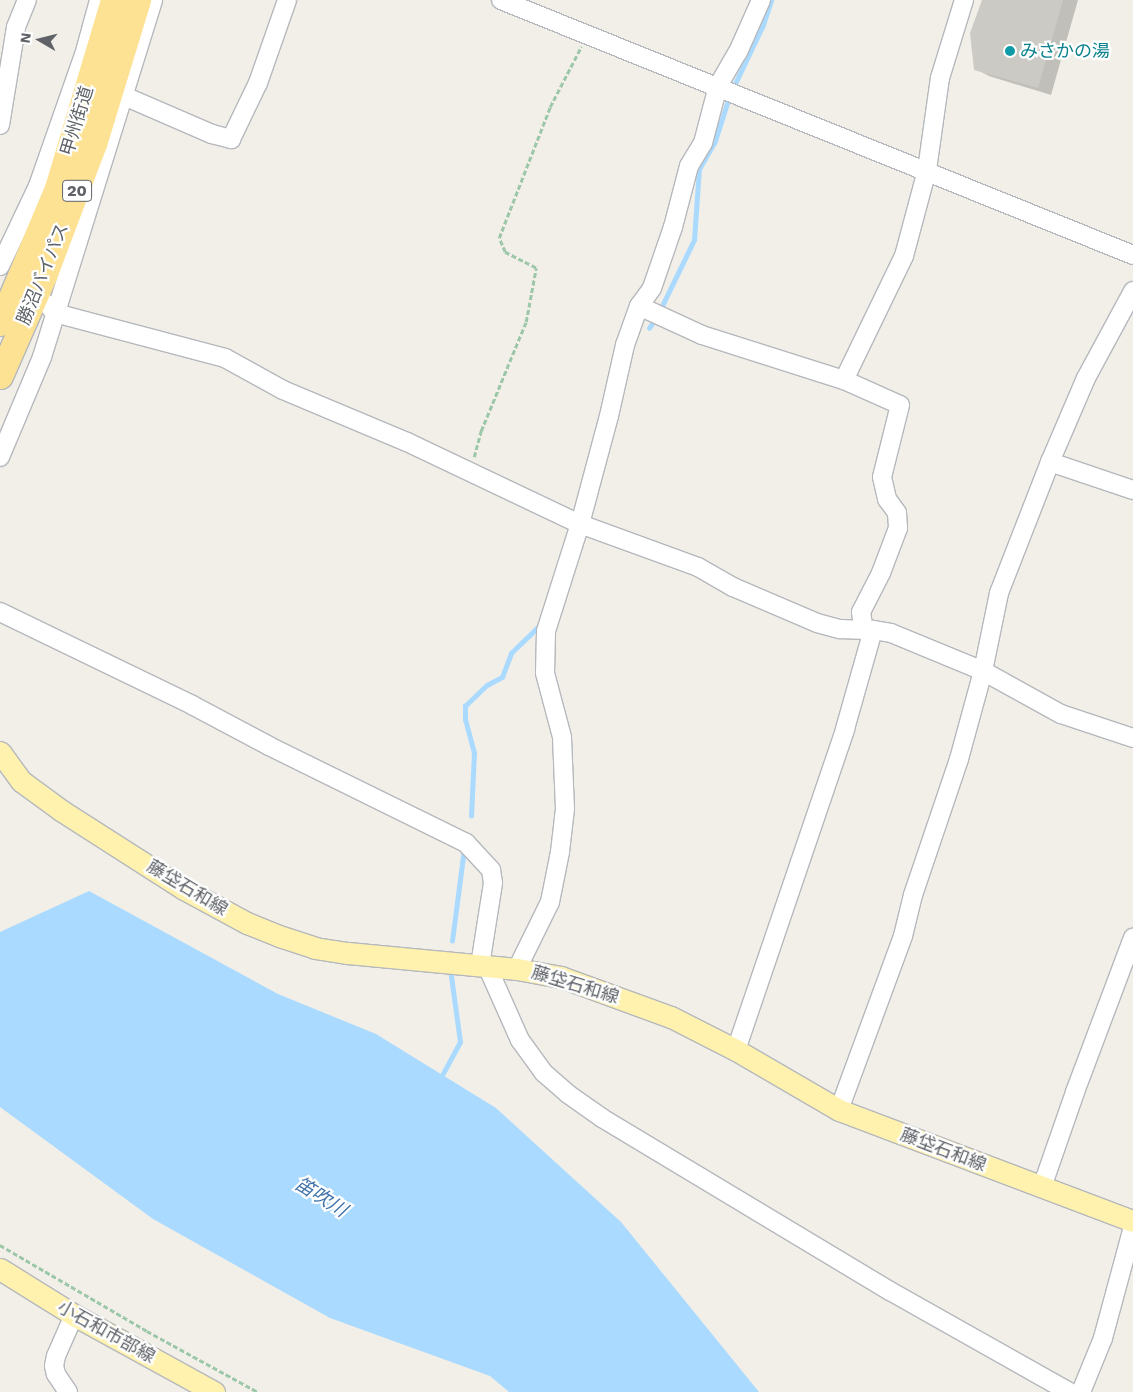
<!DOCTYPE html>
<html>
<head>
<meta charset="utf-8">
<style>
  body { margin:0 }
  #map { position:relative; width:1133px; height:1392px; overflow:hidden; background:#f1efe8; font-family:"Work Sans","Noto Sans JP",sans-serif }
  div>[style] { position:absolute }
  .water>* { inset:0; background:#aadaff }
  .shadow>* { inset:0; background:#0003 }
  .stream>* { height:4.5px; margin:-2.25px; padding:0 2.25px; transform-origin:2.25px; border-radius:2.25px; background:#aadaff }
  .building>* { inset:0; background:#cccac5 }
  .path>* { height:2.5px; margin-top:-1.25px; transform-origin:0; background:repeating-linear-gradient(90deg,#9cc7a9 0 5px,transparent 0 7.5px) }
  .roads { filter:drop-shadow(1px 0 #b5b8bc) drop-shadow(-1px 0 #b5b8bc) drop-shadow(0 1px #b5b8bc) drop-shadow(0 -1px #b5b8bc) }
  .minor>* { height:18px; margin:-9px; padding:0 9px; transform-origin:9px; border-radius:9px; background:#fff }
  .major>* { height:21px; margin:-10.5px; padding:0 10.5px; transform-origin:10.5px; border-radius:10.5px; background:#fff2af }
  .highway>* { height:25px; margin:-12.5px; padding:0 12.5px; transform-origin:12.5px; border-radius:12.5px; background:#fde293 }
  .dots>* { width:14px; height:14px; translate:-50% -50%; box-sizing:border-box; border:2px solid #fff; border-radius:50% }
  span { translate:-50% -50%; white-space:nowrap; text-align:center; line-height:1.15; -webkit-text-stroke:4.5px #fff; paint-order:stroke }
  .shield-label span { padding:1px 4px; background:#fff; border:1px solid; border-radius:4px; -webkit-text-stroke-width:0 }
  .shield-label { font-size:16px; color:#5f6368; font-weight:700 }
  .culture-label { font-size:18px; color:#0d838f }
  .left { translate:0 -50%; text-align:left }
  .street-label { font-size:18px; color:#5f6368 }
  .water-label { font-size:19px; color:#4174aa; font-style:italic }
  .north { position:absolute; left:15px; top:15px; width:50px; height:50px; -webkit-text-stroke:4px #fff; paint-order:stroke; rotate:278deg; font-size:14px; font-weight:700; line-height:20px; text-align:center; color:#5f6368 }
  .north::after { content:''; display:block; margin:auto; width:18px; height:22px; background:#5f6368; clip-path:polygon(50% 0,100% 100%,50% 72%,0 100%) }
</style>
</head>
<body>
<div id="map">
  <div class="water">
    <i style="clip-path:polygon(89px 891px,278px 994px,376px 1034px,496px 1108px,621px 1222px,759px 1392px,509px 1392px,490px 1376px,330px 1318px,153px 1219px,0 1107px,0 932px)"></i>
  </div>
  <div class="shadow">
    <i style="clip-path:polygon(984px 0,1078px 0,1051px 95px,989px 76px,976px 69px)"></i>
  </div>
  <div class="stream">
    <i style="left:732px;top:90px;width:72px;rotate:-64.5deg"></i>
    <i style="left:763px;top:25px;width:26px;rotate:-72deg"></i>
    <i style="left:660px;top:310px;width:78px;rotate:-64.1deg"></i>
    <i style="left:694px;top:240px;width:71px;rotate:-86deg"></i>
    <i style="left:699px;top:169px;width:32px;rotate:-60deg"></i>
    <i style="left:715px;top:141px;width:46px;rotate:-72.3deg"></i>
    <i style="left:649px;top:328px;width:11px;rotate:-56deg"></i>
    <i style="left:471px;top:816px;width:63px;rotate:-87.3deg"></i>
    <i style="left:474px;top:753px;width:34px;rotate:-105deg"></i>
    <i style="left:465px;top:720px;width:14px;rotate:-90deg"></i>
    <i style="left:465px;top:706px;width:30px;rotate:-44deg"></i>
    <i style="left:487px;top:685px;width:17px;rotate:-28deg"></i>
    <i style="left:502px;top:677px;width:26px;rotate:-69deg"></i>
    <i style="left:511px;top:653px;width:42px;rotate:-44deg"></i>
    <i style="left:452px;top:941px;width:94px;rotate:-82.6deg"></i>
    <i style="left:440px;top:1079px;width:42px;rotate:-61.6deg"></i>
    <i style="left:460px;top:1042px;width:67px;rotate:-97.8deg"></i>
  </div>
  <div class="building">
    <i style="clip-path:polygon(982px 0,1063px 0,1038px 88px,974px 70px,970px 33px)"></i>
  </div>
  <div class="path">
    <i style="left:474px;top:457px;width:27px;rotate:-75deg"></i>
    <i style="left:481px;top:431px;width:118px;rotate:-67.6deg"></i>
    <i style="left:526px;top:322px;width:55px;rotate:-79.5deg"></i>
    <i style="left:536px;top:268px;width:35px;rotate:-153deg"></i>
    <i style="left:505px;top:252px;width:15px;rotate:-113deg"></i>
    <i style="left:499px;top:238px;width:141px;rotate:-68.7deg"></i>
    <i style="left:550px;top:107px;width:68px;rotate:-62.7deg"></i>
    <i style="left:0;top:1245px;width:170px;rotate:30.3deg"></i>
    <i style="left:147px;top:1331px;width:127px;rotate:28.8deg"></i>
  </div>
  <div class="roads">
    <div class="minor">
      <i style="left:501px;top:0;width:682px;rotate:21.97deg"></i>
      <i style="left:124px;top:96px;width:96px;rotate:23.4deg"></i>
      <i style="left:212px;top:134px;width:20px;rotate:15deg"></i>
      <i style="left:231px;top:139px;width:62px;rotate:-64.3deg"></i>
      <i style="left:258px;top:83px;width:88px;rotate:-70.7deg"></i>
      <i style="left:0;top:125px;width:99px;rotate:-80.7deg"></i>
      <i style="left:16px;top:27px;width:29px;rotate:-68deg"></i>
      <i style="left:0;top:266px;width:89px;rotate:-64.6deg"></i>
      <i style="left:38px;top:186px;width:139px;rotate:-70.7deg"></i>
      <i style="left:84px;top:55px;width:57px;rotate:-74.7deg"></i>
      <i style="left:47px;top:304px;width:12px;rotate:48deg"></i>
      <i style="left:55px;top:313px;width:176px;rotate:14.8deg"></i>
      <i style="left:225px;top:358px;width:66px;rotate:28.9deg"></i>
      <i style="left:283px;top:390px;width:134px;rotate:22.8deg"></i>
      <i style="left:407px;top:442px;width:191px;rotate:25.4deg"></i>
      <i style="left:580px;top:524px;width:126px;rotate:20deg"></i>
      <i style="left:698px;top:567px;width:40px;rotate:29.7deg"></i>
      <i style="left:733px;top:587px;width:91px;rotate:23.2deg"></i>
      <i style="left:817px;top:623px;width:24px;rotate:15deg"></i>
      <i style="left:840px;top:629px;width:33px;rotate:2deg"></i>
      <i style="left:873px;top:630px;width:18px;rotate:9deg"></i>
      <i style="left:891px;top:633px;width:100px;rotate:22.4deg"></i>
      <i style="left:983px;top:671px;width:89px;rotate:28.9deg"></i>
      <i style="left:1061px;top:714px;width:76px;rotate:18.4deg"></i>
      <i style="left:639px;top:306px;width:69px;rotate:24.7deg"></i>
      <i style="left:702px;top:335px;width:149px;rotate:17.6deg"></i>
      <i style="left:844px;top:380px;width:61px;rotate:24.1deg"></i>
      <i style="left:900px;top:405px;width:74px;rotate:104deg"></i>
      <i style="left:882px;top:477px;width:23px;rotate:77deg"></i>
      <i style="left:887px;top:499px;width:17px;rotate:54deg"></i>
      <i style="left:897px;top:513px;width:15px;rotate:86deg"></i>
      <i style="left:898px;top:528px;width:48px;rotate:110.7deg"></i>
      <i style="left:881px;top:573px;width:44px;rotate:117.1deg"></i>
      <i style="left:861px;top:612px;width:18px;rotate:81deg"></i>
      <i style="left:844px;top:380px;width:138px;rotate:-64.2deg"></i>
      <i style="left:904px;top:256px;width:89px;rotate:-75deg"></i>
      <i style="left:927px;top:170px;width:93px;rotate:-82deg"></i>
      <i style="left:940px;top:78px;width:82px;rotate:-72.9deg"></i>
      <i style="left:0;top:457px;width:108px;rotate:-67.2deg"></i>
      <i style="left:42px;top:357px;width:374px;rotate:-72.7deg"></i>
      <i style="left:1050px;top:462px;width:88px;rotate:18.6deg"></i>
      <i style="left:0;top:612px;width:213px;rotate:25.8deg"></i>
      <i style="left:192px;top:705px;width:87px;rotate:28deg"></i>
      <i style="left:269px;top:746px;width:220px;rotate:26.2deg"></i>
      <i style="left:466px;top:843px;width:37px;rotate:47deg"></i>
      <i style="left:491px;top:870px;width:13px;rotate:81deg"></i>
      <i style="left:493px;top:883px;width:83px;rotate:99deg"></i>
      <i style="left:487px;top:966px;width:81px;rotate:66deg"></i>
      <i style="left:520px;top:1040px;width:41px;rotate:54deg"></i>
      <i style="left:544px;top:1073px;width:32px;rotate:41deg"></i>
      <i style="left:568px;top:1094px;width:42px;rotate:35.2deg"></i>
      <i style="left:602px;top:1118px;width:336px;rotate:31deg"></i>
      <i style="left:890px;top:1291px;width:206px;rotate:29.4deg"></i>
      <i style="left:517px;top:969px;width:75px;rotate:-63.8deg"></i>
      <i style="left:550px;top:902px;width:51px;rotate:-78.7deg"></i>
      <i style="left:560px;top:852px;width:43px;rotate:-83.4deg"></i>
      <i style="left:565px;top:809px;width:72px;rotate:-92.4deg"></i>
      <i style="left:562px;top:737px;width:66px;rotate:-104.9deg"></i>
      <i style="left:545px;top:673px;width:42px;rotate:-88.6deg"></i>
      <i style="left:546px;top:631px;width:112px;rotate:-72.4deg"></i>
      <i style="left:580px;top:524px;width:112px;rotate:-75deg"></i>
      <i style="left:609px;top:416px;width:73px;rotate:-77.3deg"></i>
      <i style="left:625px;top:345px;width:41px;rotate:-70.3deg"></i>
      <i style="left:639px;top:306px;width:22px;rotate:-54deg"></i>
      <i style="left:652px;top:288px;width:65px;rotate:-71deg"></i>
      <i style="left:673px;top:227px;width:63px;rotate:-75.3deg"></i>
      <i style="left:689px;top:166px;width:27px;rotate:-59deg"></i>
      <i style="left:703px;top:143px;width:59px;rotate:-75.3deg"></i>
      <i style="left:718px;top:86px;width:39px;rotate:-60deg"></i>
      <i style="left:738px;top:52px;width:57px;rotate:-66.1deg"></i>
      <i style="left:736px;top:1050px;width:339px;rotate:-71.2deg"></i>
      <i style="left:845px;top:729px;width:103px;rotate:-74.2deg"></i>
      <i style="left:839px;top:1110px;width:185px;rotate:-69.8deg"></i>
      <i style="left:903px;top:936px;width:42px;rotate:-76.3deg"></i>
      <i style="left:913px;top:895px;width:144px;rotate:-71.3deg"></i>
      <i style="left:959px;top:759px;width:91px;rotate:-74.7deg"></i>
      <i style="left:983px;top:671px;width:80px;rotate:-78.4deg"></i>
      <i style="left:999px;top:593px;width:141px;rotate:-68.7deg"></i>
      <i style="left:1050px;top:462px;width:91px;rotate:-66.8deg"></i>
      <i style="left:1086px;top:378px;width:99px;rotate:-61.6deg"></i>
      <i style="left:1042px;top:1187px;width:101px;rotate:-70.8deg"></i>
      <i style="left:1075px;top:1092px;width:165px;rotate:-69.4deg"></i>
      <i style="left:68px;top:1392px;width:22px;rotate:-124deg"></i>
      <i style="left:56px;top:1374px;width:8px;rotate:-104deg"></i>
      <i style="left:54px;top:1366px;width:10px;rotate:-79deg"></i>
      <i style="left:56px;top:1356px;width:45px;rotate:-66.3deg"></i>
      <i style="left:1081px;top:1392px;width:58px;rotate:-67.8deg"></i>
      <i style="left:1103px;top:1338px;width:115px;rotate:-74.9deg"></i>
    </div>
    <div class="major">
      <i style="left:0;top:752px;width:36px;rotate:54deg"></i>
      <i style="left:21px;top:781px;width:51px;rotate:36.2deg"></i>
      <i style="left:62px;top:811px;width:145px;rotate:32.6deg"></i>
      <i style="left:184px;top:889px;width:72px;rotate:28.4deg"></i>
      <i style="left:247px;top:923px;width:35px;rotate:22deg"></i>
      <i style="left:279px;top:936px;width:38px;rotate:18deg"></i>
      <i style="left:315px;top:948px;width:33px;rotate:9deg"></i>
      <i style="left:348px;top:953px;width:170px;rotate:5.4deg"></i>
      <i style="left:517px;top:969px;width:45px;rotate:10.3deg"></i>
      <i style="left:561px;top:977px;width:117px;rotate:20deg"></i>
      <i style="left:671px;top:1017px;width:73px;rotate:26.9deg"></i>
      <i style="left:736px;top:1050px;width:119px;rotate:30.2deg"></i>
      <i style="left:839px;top:1110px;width:314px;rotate:20.7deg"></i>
      <i style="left:0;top:1269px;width:87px;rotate:31.9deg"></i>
      <i style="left:74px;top:1315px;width:160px;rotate:28.8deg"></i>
    </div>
    <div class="highway">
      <i style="left:0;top:323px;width:147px;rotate:-67.1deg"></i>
      <i style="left:57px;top:188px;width:196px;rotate:-73.4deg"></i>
      <i style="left:0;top:376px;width:109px;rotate:-66.3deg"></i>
      <i style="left:44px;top:276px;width:141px;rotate:-69.3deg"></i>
      <i style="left:94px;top:144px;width:151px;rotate:-73deg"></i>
    </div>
  </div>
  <div class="dots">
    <i style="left:1010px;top:51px;background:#0f9aa8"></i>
  </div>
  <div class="shield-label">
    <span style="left:77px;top:191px">20</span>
  </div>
  <div class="culture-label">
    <span class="left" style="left:1020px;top:51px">みさかの湯</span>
  </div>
  <div class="street-label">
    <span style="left:77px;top:121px;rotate:-73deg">甲州街道</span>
    <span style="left:43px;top:274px;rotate:-68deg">勝沼バイパス</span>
    <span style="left:187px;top:888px;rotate:31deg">藤垈石和線</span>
    <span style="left:575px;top:985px;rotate:17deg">藤垈石和線</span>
    <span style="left:943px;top:1150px;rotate:21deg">藤垈石和線</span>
    <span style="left:106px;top:1332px;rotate:29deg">小石和市部線</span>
  </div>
  <div class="water-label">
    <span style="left:321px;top:1197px;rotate:32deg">笛吹川</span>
  </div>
  <div class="north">N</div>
</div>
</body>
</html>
